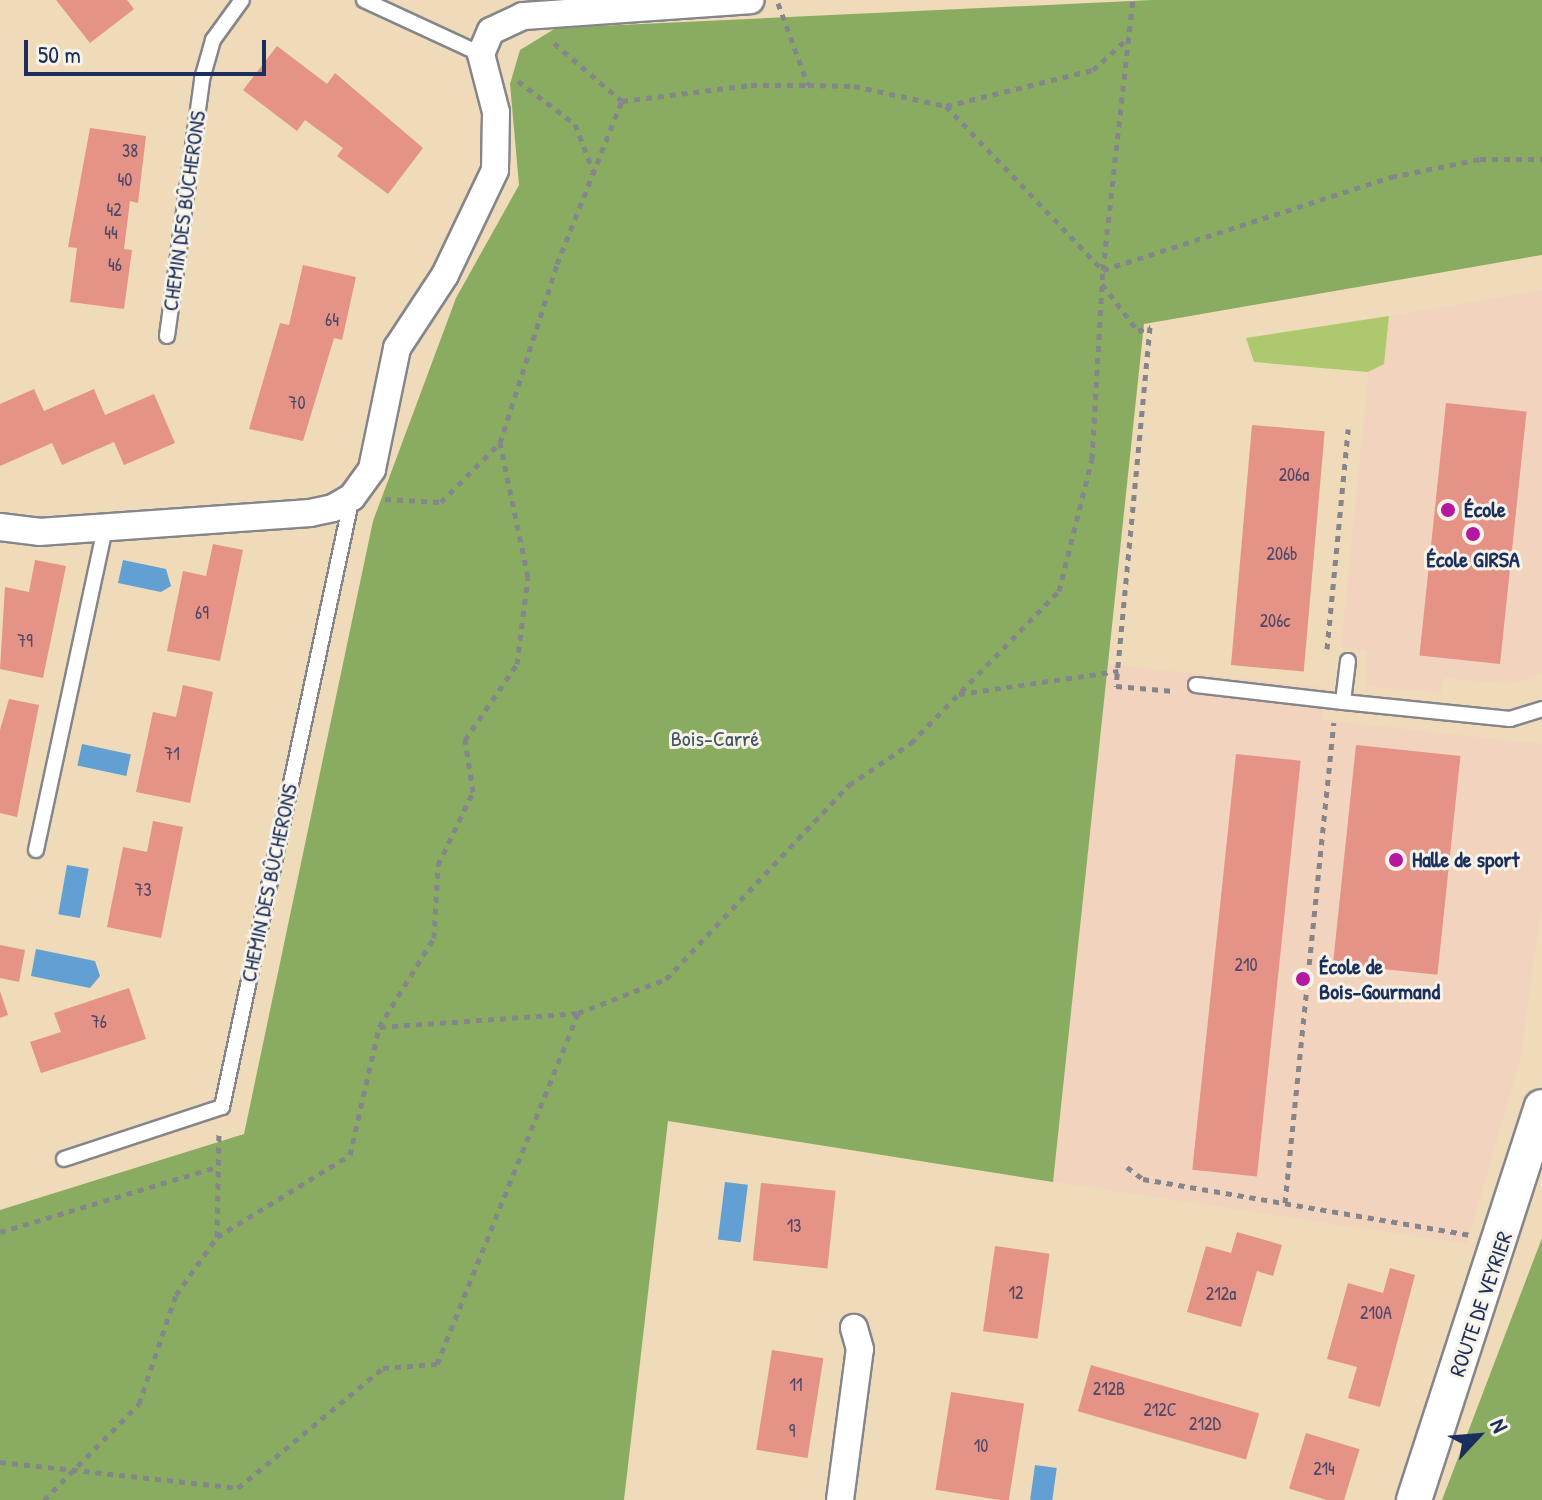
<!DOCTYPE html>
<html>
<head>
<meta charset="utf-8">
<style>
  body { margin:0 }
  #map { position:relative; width:1542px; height:1500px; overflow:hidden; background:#efdbb9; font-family:"Patrick Hand",sans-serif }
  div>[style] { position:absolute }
  .built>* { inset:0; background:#f2d4be }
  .green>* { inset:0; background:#aec86e }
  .forest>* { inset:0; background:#8aac61 }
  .water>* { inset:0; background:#629fd3; transform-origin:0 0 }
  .building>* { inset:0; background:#e59287; transform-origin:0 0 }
  .path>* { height:5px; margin-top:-2.5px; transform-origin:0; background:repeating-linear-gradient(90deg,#85858c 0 6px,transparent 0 12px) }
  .roads { filter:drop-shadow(2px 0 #85858c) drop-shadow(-2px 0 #85858c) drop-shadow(0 2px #85858c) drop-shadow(0 -2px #85858c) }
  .service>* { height:14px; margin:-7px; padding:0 7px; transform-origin:7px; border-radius:7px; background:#fff }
  .minor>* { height:26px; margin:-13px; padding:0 13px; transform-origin:13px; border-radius:13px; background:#fff }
  .tertiary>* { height:34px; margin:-17px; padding:0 17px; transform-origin:17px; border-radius:17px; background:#fff }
  .dots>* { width:22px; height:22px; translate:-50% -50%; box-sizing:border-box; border:4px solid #f7f3e8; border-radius:50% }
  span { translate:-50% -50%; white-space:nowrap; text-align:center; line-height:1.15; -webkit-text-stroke:6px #f7f3e8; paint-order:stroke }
  .number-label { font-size:18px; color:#4e4868 }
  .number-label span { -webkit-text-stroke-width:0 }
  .street-label { font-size:22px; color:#1b2f5e }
  .poi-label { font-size:22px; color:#1b2f5e; font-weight:700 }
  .left { translate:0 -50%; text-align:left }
  .park-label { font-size:22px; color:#405562 }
  .north { position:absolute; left:1438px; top:1396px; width:80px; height:80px; -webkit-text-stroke:6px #f7f3e8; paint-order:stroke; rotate:64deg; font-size:22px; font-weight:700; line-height:32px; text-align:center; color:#1b2f5e }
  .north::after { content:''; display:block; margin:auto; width:28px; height:36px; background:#1b2f5e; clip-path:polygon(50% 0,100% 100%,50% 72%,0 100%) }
  .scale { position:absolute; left:24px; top:40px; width:242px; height:36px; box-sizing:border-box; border:4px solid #1b2f5e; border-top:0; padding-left:10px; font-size:24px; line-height:28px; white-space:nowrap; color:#1b2f5e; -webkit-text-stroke:6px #f7f3e8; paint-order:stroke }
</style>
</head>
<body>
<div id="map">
  <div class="built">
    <i style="clip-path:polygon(1542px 290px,1542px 674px,1509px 684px,1444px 678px,1441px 693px,1365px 686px,1367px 651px,1341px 648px,1368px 372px,1384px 364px,1389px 316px)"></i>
    <i style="clip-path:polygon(1108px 664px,1325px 688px,1323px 720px,1542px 744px,1542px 901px,1521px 1057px,1467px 1244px,1053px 1182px)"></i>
  </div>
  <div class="green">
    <i style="clip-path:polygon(1389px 316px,1384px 364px,1368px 372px,1254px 362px,1246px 338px)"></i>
  </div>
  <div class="forest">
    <i style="clip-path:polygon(1152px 0,1542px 0,1542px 255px,1144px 324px,1053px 1182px,668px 1121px,624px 1500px,0 1500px,0 1210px,244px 1134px,373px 521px,456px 298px,519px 185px,510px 84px,520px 50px,556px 28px)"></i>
    <i style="clip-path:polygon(1542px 1238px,1542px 1500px,1442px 1500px)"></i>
  </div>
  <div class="water">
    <i style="clip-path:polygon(123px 560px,166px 569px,171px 586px,161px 592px,118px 583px)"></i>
    <i style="left:82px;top:744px;width:50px;height:22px;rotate:12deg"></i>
    <i style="left:67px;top:865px;width:22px;height:50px;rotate:10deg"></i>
    <i style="clip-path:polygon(36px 949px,95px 961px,100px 976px,90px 988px,31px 976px)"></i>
    <i style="left:725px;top:1182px;width:23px;height:58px;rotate:7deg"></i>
    <i style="left:1035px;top:1465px;width:22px;height:35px;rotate:8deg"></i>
  </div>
  <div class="building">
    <i style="clip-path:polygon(56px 0,127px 0,134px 9px,90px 43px)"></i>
    <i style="clip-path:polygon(277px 46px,327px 84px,335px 73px,423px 148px,388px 194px,337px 156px,343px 148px,305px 120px,297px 131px,243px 90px)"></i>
    <i style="clip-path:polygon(90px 128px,146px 136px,138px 203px,130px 201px,124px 249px,132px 250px,124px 309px,70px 302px,77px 248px,68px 247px)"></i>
    <i style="clip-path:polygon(303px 265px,356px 277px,342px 340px,334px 338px,303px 441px,249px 429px,280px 323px,289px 325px)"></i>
    <i style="clip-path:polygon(34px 389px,44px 411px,94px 389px,105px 415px,154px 394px,175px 443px,124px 465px,114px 442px,62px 465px,52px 443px,0 466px,0 404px)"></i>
    <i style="left:1446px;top:403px;width:81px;height:254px;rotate:6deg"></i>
    <i style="left:1252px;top:425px;width:73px;height:241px;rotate:5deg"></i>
    <i style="clip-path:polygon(213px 544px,243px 550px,220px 661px,167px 651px,183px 571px,206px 576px)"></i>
    <i style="clip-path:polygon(35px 560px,66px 566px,43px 678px,0 669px,5px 587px,29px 592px)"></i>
    <i style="clip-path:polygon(183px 685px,213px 692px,190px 803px,136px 792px,153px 712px,176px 717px)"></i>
    <i style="clip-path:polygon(9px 699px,39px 705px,17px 817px,0 813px,0 730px)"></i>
    <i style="left:1356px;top:745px;width:105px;height:220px;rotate:6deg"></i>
    <i style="left:1236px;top:754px;width:65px;height:418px;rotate:6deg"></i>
    <i style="clip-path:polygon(153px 821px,183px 827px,161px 938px,107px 927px,123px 847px,147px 852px)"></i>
    <i style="clip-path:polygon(0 945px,25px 950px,19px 982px,0 978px)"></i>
    <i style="clip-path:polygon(129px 988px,146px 1039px,41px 1073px,30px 1042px,61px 1032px,54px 1013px)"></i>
    <i style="clip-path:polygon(0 991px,8px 1015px,0 1018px)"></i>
    <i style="left:761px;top:1183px;width:75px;height:78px;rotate:6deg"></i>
    <i style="clip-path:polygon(1237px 1232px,1282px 1245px,1273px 1276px,1257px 1271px,1241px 1327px,1187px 1312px,1206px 1246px,1231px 1253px)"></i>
    <i style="left:995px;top:1246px;width:55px;height:86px;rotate:8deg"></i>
    <i style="clip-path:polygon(1390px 1268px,1415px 1275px,1380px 1407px,1348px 1398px,1357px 1367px,1327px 1359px,1348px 1283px,1383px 1293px)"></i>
    <i style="left:772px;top:1350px;width:52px;height:101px;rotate:9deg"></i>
    <i style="left:1091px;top:1365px;width:175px;height:48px;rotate:16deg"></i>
    <i style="left:951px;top:1392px;width:74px;height:99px;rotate:9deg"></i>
    <i style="left:1306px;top:1433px;width:56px;height:58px;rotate:17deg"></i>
  </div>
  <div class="path">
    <i style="left:778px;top:3px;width:87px;rotate:69.9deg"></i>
    <i style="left:554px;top:43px;width:89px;rotate:40.5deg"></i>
    <i style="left:518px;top:81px;width:71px;rotate:37deg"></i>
    <i style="left:575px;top:124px;width:50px;rotate:69deg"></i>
    <i style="left:946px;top:106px;width:226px;rotate:46.3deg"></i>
    <i style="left:1103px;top:270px;width:303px;rotate:-17.9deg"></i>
    <i style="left:1391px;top:177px;width:91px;rotate:-11.4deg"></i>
    <i style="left:1480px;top:159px;width:62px"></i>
    <i style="left:1102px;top:284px;width:59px;rotate:52.5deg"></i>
    <i style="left:1138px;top:331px;width:13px;rotate:-18deg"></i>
    <i style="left:1150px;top:327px;width:361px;rotate:95.4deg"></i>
    <i style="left:1116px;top:686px;width:58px;rotate:4.9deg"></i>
    <i style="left:385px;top:499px;width:56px;rotate:3.1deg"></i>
    <i style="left:441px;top:502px;width:83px;rotate:-45deg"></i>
    <i style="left:1327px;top:649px;width:221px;rotate:-84.5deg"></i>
    <i style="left:959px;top:694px;width:161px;rotate:-8.2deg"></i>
    <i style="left:380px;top:1027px;width:198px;rotate:-4deg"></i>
    <i style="left:1127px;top:1167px;width:20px;rotate:37deg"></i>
    <i style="left:1143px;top:1179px;width:331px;rotate:9.7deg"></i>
    <i style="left:1285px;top:1203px;width:483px;rotate:-84.2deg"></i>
    <i style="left:0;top:1232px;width:226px;rotate:-16.7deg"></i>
    <i style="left:217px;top:1237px;width:105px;rotate:-88.9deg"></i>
    <i style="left:0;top:1462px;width:239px;rotate:6.2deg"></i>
    <i style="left:238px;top:1488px;width:188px;rotate:-39.6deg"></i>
    <i style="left:383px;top:1368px;width:54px;rotate:-4.2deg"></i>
    <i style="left:437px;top:1364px;width:378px;rotate:-68.1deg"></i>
    <i style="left:578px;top:1013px;width:94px;rotate:-21.1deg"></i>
    <i style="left:666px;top:979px;width:267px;rotate:-46.7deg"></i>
    <i style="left:849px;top:785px;width:75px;rotate:-34.1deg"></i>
    <i style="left:911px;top:743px;width:212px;rotate:-45.8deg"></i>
    <i style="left:1059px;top:591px;width:136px;rotate:-76deg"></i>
    <i style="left:1092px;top:459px;width:189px;rotate:-86.7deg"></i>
    <i style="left:1103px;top:270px;width:272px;rotate:-83.7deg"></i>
    <i style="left:44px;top:1500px;width:135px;rotate:-45.3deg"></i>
    <i style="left:139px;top:1404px;width:115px;rotate:-71.3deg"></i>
    <i style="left:176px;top:1295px;width:71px;rotate:-54.7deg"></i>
    <i style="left:217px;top:1237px;width:156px;rotate:-31.7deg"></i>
    <i style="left:350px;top:1155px;width:131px;rotate:-77.2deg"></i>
    <i style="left:379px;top:1027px;width:105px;rotate:-58.3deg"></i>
    <i style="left:434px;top:938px;width:73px;rotate:-86.9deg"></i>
    <i style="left:438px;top:865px;width:81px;rotate:-64.4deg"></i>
    <i style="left:473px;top:792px;width:53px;rotate:-98.7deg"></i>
    <i style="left:465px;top:740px;width:92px;rotate:-55.6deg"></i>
    <i style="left:517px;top:664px;width:88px;rotate:-82.8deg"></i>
    <i style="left:528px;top:577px;width:137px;rotate:-101.8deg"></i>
    <i style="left:500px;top:443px;width:188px;rotate:-72.3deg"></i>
    <i style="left:557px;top:264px;width:175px;rotate:-68.3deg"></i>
    <i style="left:622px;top:101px;width:130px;rotate:-7.1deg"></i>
    <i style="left:751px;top:85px;width:57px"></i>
    <i style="left:808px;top:85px;width:46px;rotate:1.2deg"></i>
    <i style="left:854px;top:86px;width:94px;rotate:12.3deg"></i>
    <i style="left:946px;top:106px;width:151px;rotate:-13.8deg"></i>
    <i style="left:1093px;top:70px;width:49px;rotate:-42.5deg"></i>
  </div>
  <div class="roads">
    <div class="service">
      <i style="left:364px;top:0;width:129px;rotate:24.8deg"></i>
      <i style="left:167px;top:336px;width:259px;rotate:-82.2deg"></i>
      <i style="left:202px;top:79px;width:41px;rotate:-74.2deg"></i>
      <i style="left:213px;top:40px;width:49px;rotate:-54.1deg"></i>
      <i style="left:1348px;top:661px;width:41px;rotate:97deg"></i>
      <i style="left:1343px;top:702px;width:168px;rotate:5.8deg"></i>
      <i style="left:1510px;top:719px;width:34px;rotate:-17deg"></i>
      <i style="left:1196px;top:685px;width:148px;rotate:6.6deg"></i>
      <i style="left:36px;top:850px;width:329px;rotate:-77.9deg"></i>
      <i style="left:64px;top:1159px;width:166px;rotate:-18.2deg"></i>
      <i style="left:222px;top:1107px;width:624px;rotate:-77.97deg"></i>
    </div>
    <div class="minor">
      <i style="left:0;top:527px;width:39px;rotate:7deg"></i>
      <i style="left:39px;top:532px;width:272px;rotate:-4deg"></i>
      <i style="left:310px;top:513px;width:24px;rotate:-12deg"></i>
      <i style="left:333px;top:508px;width:22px;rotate:-30deg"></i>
      <i style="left:352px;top:497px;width:34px;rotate:-54deg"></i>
      <i style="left:372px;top:469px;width:124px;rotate:-78.3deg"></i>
      <i style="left:397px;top:348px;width:87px;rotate:-56.7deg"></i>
      <i style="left:445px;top:275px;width:116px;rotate:-64.5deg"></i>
      <i style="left:495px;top:170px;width:58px;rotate:-89deg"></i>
      <i style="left:496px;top:112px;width:60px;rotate:-104.5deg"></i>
      <i style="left:481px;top:54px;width:25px;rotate:-67deg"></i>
      <i style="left:491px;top:31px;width:35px;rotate:-25deg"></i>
      <i style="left:523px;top:16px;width:228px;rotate:-4deg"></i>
      <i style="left:840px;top:1500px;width:152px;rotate:-82.5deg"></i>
      <i style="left:860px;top:1349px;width:22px;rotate:-106deg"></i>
    </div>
    <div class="tertiary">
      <i style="left:1414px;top:1500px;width:413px;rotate:-72deg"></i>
    </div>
  </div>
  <div class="dots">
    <i style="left:1448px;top:510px;background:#b5179e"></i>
    <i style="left:1473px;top:534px;background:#b5179e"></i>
    <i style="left:1396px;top:860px;background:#b5179e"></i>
    <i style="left:1303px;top:979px;background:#b5179e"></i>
  </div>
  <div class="number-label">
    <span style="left:130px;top:151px">38</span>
    <span style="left:125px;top:180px">40</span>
    <span style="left:114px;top:210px">42</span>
    <span style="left:111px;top:233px">44</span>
    <span style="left:115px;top:265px">46</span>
    <span style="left:332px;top:320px">64</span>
    <span style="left:297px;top:403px">70</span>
    <span style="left:1294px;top:475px">206a</span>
    <span style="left:1282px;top:554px">206b</span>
    <span style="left:202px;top:613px">69</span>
    <span style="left:1275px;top:621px">206c</span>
    <span style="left:25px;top:641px">79</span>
    <span style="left:172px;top:754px">71</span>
    <span style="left:143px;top:890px">73</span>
    <span style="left:1246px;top:965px">210</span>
    <span style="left:99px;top:1022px">76</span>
    <span style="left:794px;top:1226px">13</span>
    <span style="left:1016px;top:1293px">12</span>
    <span style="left:1221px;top:1294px">212a</span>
    <span style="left:1376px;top:1313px">210A</span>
    <span style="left:796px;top:1385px">11</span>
    <span style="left:1109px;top:1389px">212B</span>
    <span style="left:1160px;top:1410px">212C</span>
    <span style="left:1205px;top:1424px">212D</span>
    <span style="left:792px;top:1431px">9</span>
    <span style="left:981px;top:1446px">10</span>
    <span style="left:1324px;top:1469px">214</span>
  </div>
  <div class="street-label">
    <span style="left:184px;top:211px;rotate:-82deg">CHEMIN DES BÛCHERONS</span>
    <span style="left:269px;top:883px;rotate:-78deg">CHEMIN DES BÛCHERONS</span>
    <span style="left:1481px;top:1304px;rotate:-71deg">ROUTE DE VEYRIER</span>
  </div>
  <div class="poi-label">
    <span class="left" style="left:1464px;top:510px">École</span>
    <span style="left:1473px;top:560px">École GIRSA</span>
    <span class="left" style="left:1412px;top:860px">Halle de sport</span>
    <span class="left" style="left:1319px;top:979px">École de<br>Bois-Gourmand</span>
  </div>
  <div class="park-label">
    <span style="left:715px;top:739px">Bois-Carré</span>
  </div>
  <div class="north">N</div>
  <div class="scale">50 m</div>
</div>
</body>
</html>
